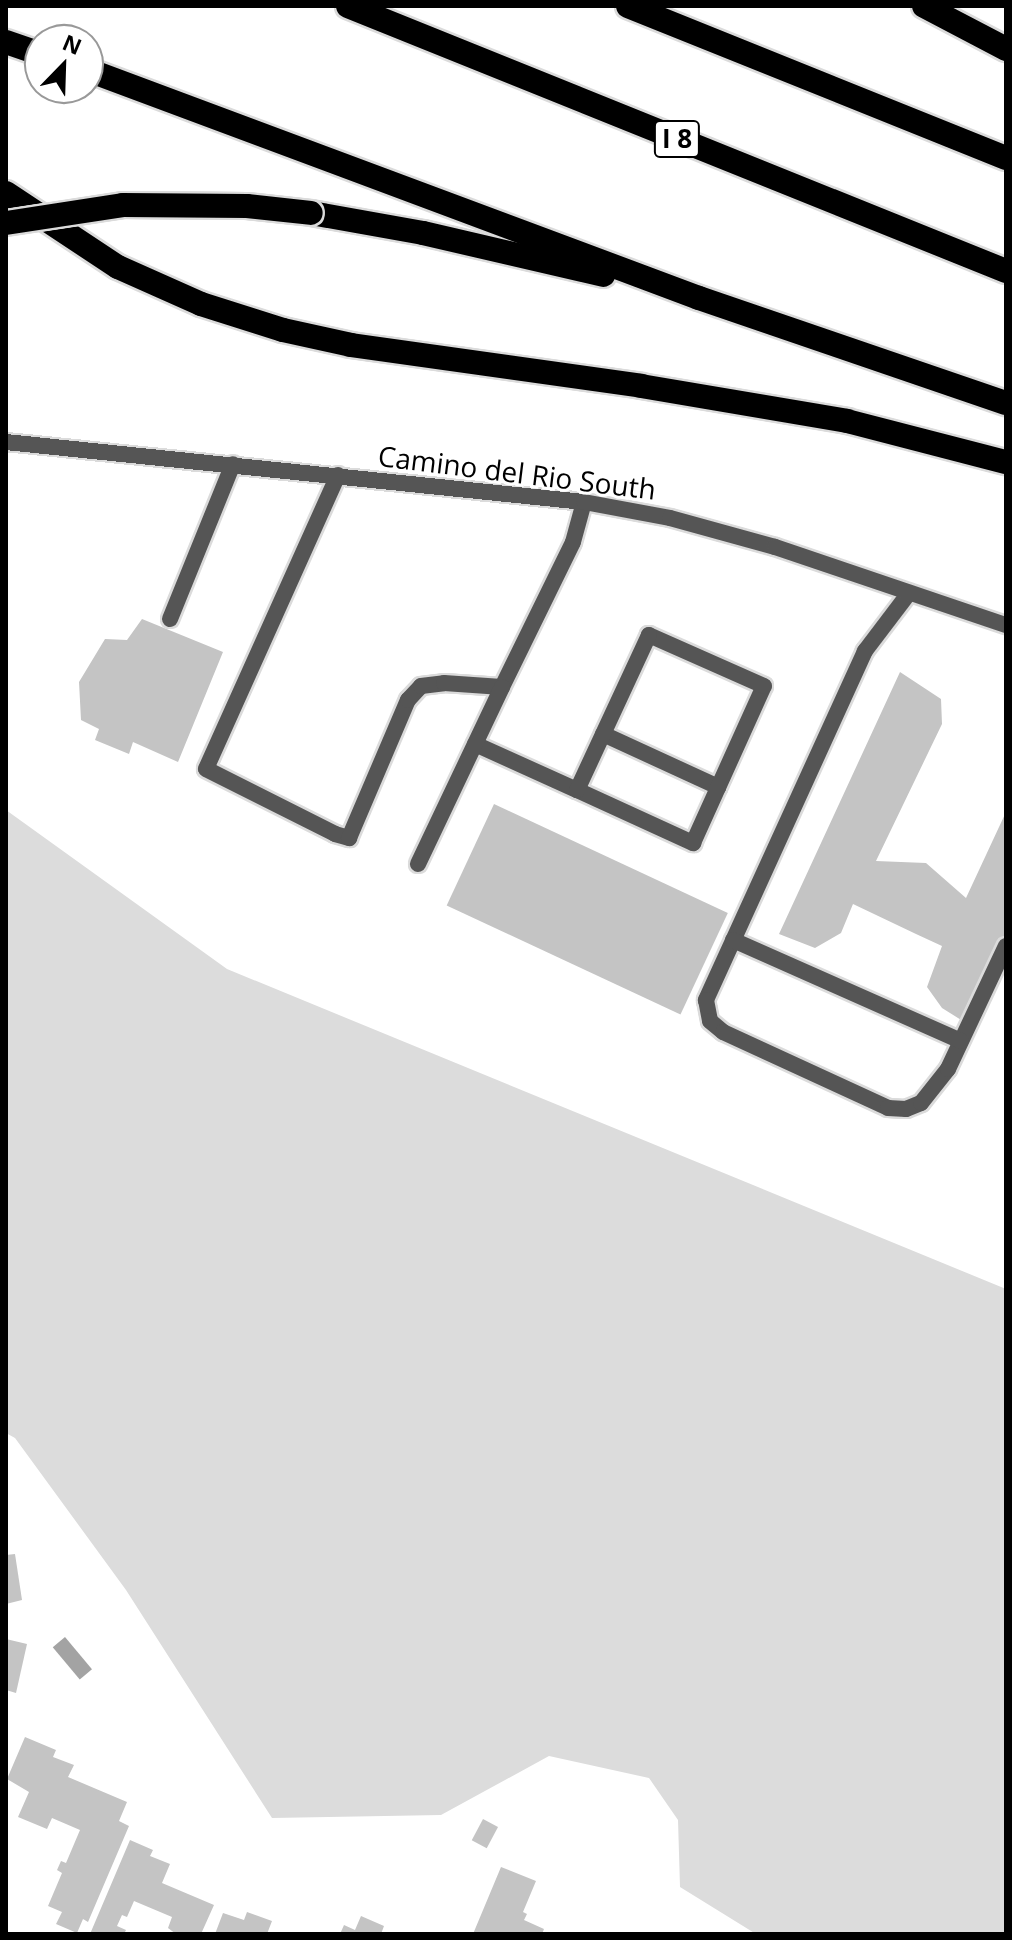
<!DOCTYPE html>
<html>
<head>
<meta charset="utf-8">
<style>
  body { margin:0 }
  #map { position:relative; width:1012px; height:1940px; overflow:hidden; background:#fff; font-family:"Open Sans",sans-serif }
  div>[style] { position:absolute }
  .green>* { inset:0; background:#dcdcdc }
  .water>* { inset:0; background:#a3a3a3; transform-origin:0 0 }
  .building>* { inset:0; background:#c4c4c4; transform-origin:0 0 }
  .roads { filter:drop-shadow(2px 0 #dbdbdb) drop-shadow(-2px 0 #dbdbdb) drop-shadow(0 2px #dbdbdb) drop-shadow(0 -2px #dbdbdb) }
  .service>* { height:16px; margin:-8px; padding:0 8px; transform-origin:8px; border-radius:8px; background:#555 }
  .tertiary>* { height:16px; margin:-8px; padding:0 8px; transform-origin:8px; border-radius:8px; background:#555 }
  .motorway>* { height:24px; margin:-12px; padding:0 12px; transform-origin:12px; border-radius:12px; background:#000 }
  .bridges { filter:drop-shadow(2px 0 #dbdbdb) drop-shadow(-2px 0 #dbdbdb) drop-shadow(0 2px #dbdbdb) drop-shadow(0 -2px #dbdbdb) }
  .motorway-bridge>* { height:24px; margin:-12px; padding:0 12px; transform-origin:12px; border-radius:12px; background:#000 }
  span { translate:-50% -50%; white-space:nowrap; text-align:center; line-height:1.15; -webkit-text-stroke:6px #fff; paint-order:stroke }
  .shield-label span { padding:2px 6px; background:#fff; border:2px solid; border-radius:6px; -webkit-text-stroke-width:0 }
  .shield-label { font-size:26px; color:#000; font-weight:700 }
  .street-label { font-size:28px; color:#000 }
  .frame { position:absolute; inset:0; border:8px solid #000; pointer-events:none }
  .north { position:absolute; left:24px; top:24px; width:80px; height:80px; box-sizing:border-box; background:#fff; border:2px solid #999; border-radius:50%; rotate:23deg; font-size:22px; font-weight:700; line-height:32px; text-align:center; color:#000 }
  .north::after { content:''; display:block; margin:auto; width:28px; height:36px; background:#000; clip-path:polygon(50% 0,100% 100%,50% 72%,0 100%) }
</style>
</head>
<body>
<div id="map">
  <div class="green">
    <i style="clip-path:polygon(6px 810px,227px 969px,1006px 1289px,1006px 1934px,756px 1934px,680px 1887px,678px 1820px,649px 1778px,549px 1756px,441px 1815px,272px 1818px,126px 1590px,15px 1438px,6px 1433px)"></i>
  </div>
  <div class="water">
    <i style="left:65px;top:1637px;width:42px;height:16px;rotate:50deg"></i>
  </div>
  <div class="building">
    <i style="clip-path:polygon(142px 619px,223px 652px,178px 762px,133px 742px,129px 754px,95px 740px,99px 729px,81px 720px,79px 682px,105px 639px,127px 640px)"></i>
    <i style="clip-path:polygon(900px 672px,941px 699px,942px 724px,876px 861px,926px 863px,966px 898px,1006px 812px,1006px 940px,966px 1023px,942px 1008px,927px 987px,942px 946px,916px 934px,853px 904px,841px 933px,815px 948px,779px 934px)"></i>
    <i style="left:494px;top:804px;width:258px;height:112px;rotate:25deg"></i>
    <i style="clip-path:polygon(15px 1554px,22px 1600px,6px 1604px,6px 1555px)"></i>
    <i style="clip-path:polygon(6px 1639px,27px 1644px,16px 1693px,6px 1690px)"></i>
    <i style="clip-path:polygon(25px 1737px,56px 1750px,53px 1757px,74px 1765px,68px 1777px,127px 1802px,119px 1821px,129px 1826px,88px 1922px,83px 1919px,77px 1933px,56px 1924px,62px 1912px,48px 1906px,62px 1873px,57px 1870px,61px 1861px,66px 1863px,80px 1830px,52px 1818px,47px 1829px,18px 1817px,29px 1792px,7px 1779px)"></i>
    <i style="left:483px;top:1819px;width:17px;height:24px;rotate:28deg"></i>
    <i style="clip-path:polygon(130px 1840px,153px 1850px,150px 1856px,170px 1864px,162px 1883px,214px 1905px,201px 1934px,176px 1934px,168px 1928px,172px 1917px,134px 1901px,127px 1917px,122px 1915px,117px 1926px,126px 1930px,124px 1934px,90px 1934px)"></i>
    <i style="clip-path:polygon(501px 1867px,536px 1881px,523px 1912px,527px 1914px,524px 1920px,544px 1929px,542px 1934px,473px 1934px)"></i>
    <i style="clip-path:polygon(247px 1912px,272px 1921px,267px 1934px,215px 1934px,223px 1913px,244px 1920px)"></i>
    <i style="clip-path:polygon(361px 1916px,384px 1926px,381px 1934px,340px 1934px,344px 1925px,355px 1930px)"></i>
  </div>
  <div class="roads">
    <div class="service">
      <i style="left:338px;top:475px;width:322px;rotate:114.2deg"></i>
      <i style="left:206px;top:769px;width:144px;rotate:26.7deg"></i>
      <i style="left:335px;top:834px;width:15px;rotate:16deg"></i>
      <i style="left:349px;top:838px;width:150px;rotate:-66.9deg"></i>
      <i style="left:408px;top:700px;width:19px;rotate:-47deg"></i>
      <i style="left:421px;top:686px;width:23px;rotate:-7deg"></i>
      <i style="left:444px;top:683px;width:58px;rotate:3.9deg"></i>
      <i style="left:502px;top:687px;width:161px;rotate:-63.9deg"></i>
      <i style="left:573px;top:542px;width:41px;rotate:-74.6deg"></i>
      <i style="left:909px;top:593px;width:73px;rotate:127.2deg"></i>
      <i style="left:865px;top:651px;width:384px;rotate:114.5deg"></i>
      <i style="left:706px;top:1000px;width:21px;rotate:79deg"></i>
      <i style="left:710px;top:1021px;width:17px;rotate:40deg"></i>
      <i style="left:723px;top:1032px;width:182px;rotate:24.7deg"></i>
      <i style="left:888px;top:1108px;width:18px;rotate:3deg"></i>
      <i style="left:906px;top:1109px;width:16px;rotate:-22deg"></i>
      <i style="left:921px;top:1103px;width:43px;rotate:-51.5deg"></i>
      <i style="left:948px;top:1069px;width:136px;rotate:-64.8deg"></i>
      <i style="left:170px;top:619px;width:167px;rotate:-67.9deg"></i>
      <i style="left:603px;top:734px;width:127px;rotate:24.7deg"></i>
      <i style="left:475px;top:744px;width:112px;rotate:24.3deg"></i>
      <i style="left:577px;top:790px;width:128px;rotate:24.6deg"></i>
      <i style="left:693px;top:843px;width:172px;rotate:-65.7deg"></i>
      <i style="left:764px;top:686px;width:126px;rotate:-156.1deg"></i>
      <i style="left:649px;top:635px;width:171px;rotate:114.9deg"></i>
      <i style="left:418px;top:864px;width:196px;rotate:-64.6deg"></i>
      <i style="left:733px;top:940px;width:249px;rotate:23.9deg"></i>
    </div>
    <div class="tertiary">
      <i style="left:6px;top:442px;width:581px;rotate:5.93deg"></i>
      <i style="left:584px;top:502px;width:87px;rotate:10.5deg"></i>
      <i style="left:670px;top:518px;width:109px;rotate:15.4deg"></i>
      <i style="left:775px;top:547px;width:244px;rotate:18.7deg"></i>
    </div>
    <div class="motorway">
      <i style="left:348px;top:6px;width:709px;rotate:21.94deg"></i>
      <i style="left:628px;top:6px;width:407px;rotate:21.9deg"></i>
      <i style="left:924px;top:6px;width:93px;rotate:27.7deg"></i>
      <i style="left:6px;top:42px;width:36px;rotate:19deg"></i>
      <i style="left:88px;top:70px;width:652px;rotate:20.46deg"></i>
      <i style="left:699px;top:298px;width:324px;rotate:18.9deg"></i>
      <i style="left:6px;top:193px;width:134px;rotate:33.5deg"></i>
      <i style="left:118px;top:267px;width:91px;rotate:24deg"></i>
      <i style="left:201px;top:304px;width:86px;rotate:17.6deg"></i>
      <i style="left:283px;top:330px;width:70px;rotate:12.4deg"></i>
      <i style="left:351px;top:345px;width:293px;rotate:8deg"></i>
      <i style="left:641px;top:386px;width:209px;rotate:9.6deg"></i>
      <i style="left:847px;top:421px;width:164px;rotate:14.5deg"></i>
      <i style="left:311px;top:213px;width:114px;rotate:10.1deg"></i>
      <i style="left:423px;top:233px;width:185px;rotate:13.1deg"></i>
    </div>
  </div>
  <div class="bridges">
    <div class="motorway-bridge">
      <i style="left:6px;top:223px;width:118px;rotate:-8.7deg"></i>
      <i style="left:123px;top:205px;width:124px;rotate:0.5deg"></i>
      <i style="left:247px;top:206px;width:64px;rotate:6.2deg"></i>
    </div>
  </div>
  <div class="shield-label">
    <span style="left:677px;top:139px">I 8</span>
  </div>
  <div class="street-label">
    <span style="left:517px;top:472px;rotate:7deg">Camino del Rio South</span>
  </div>
  <div class="frame"></div>
  <div class="north">N</div>
</div>
</body>
</html>
